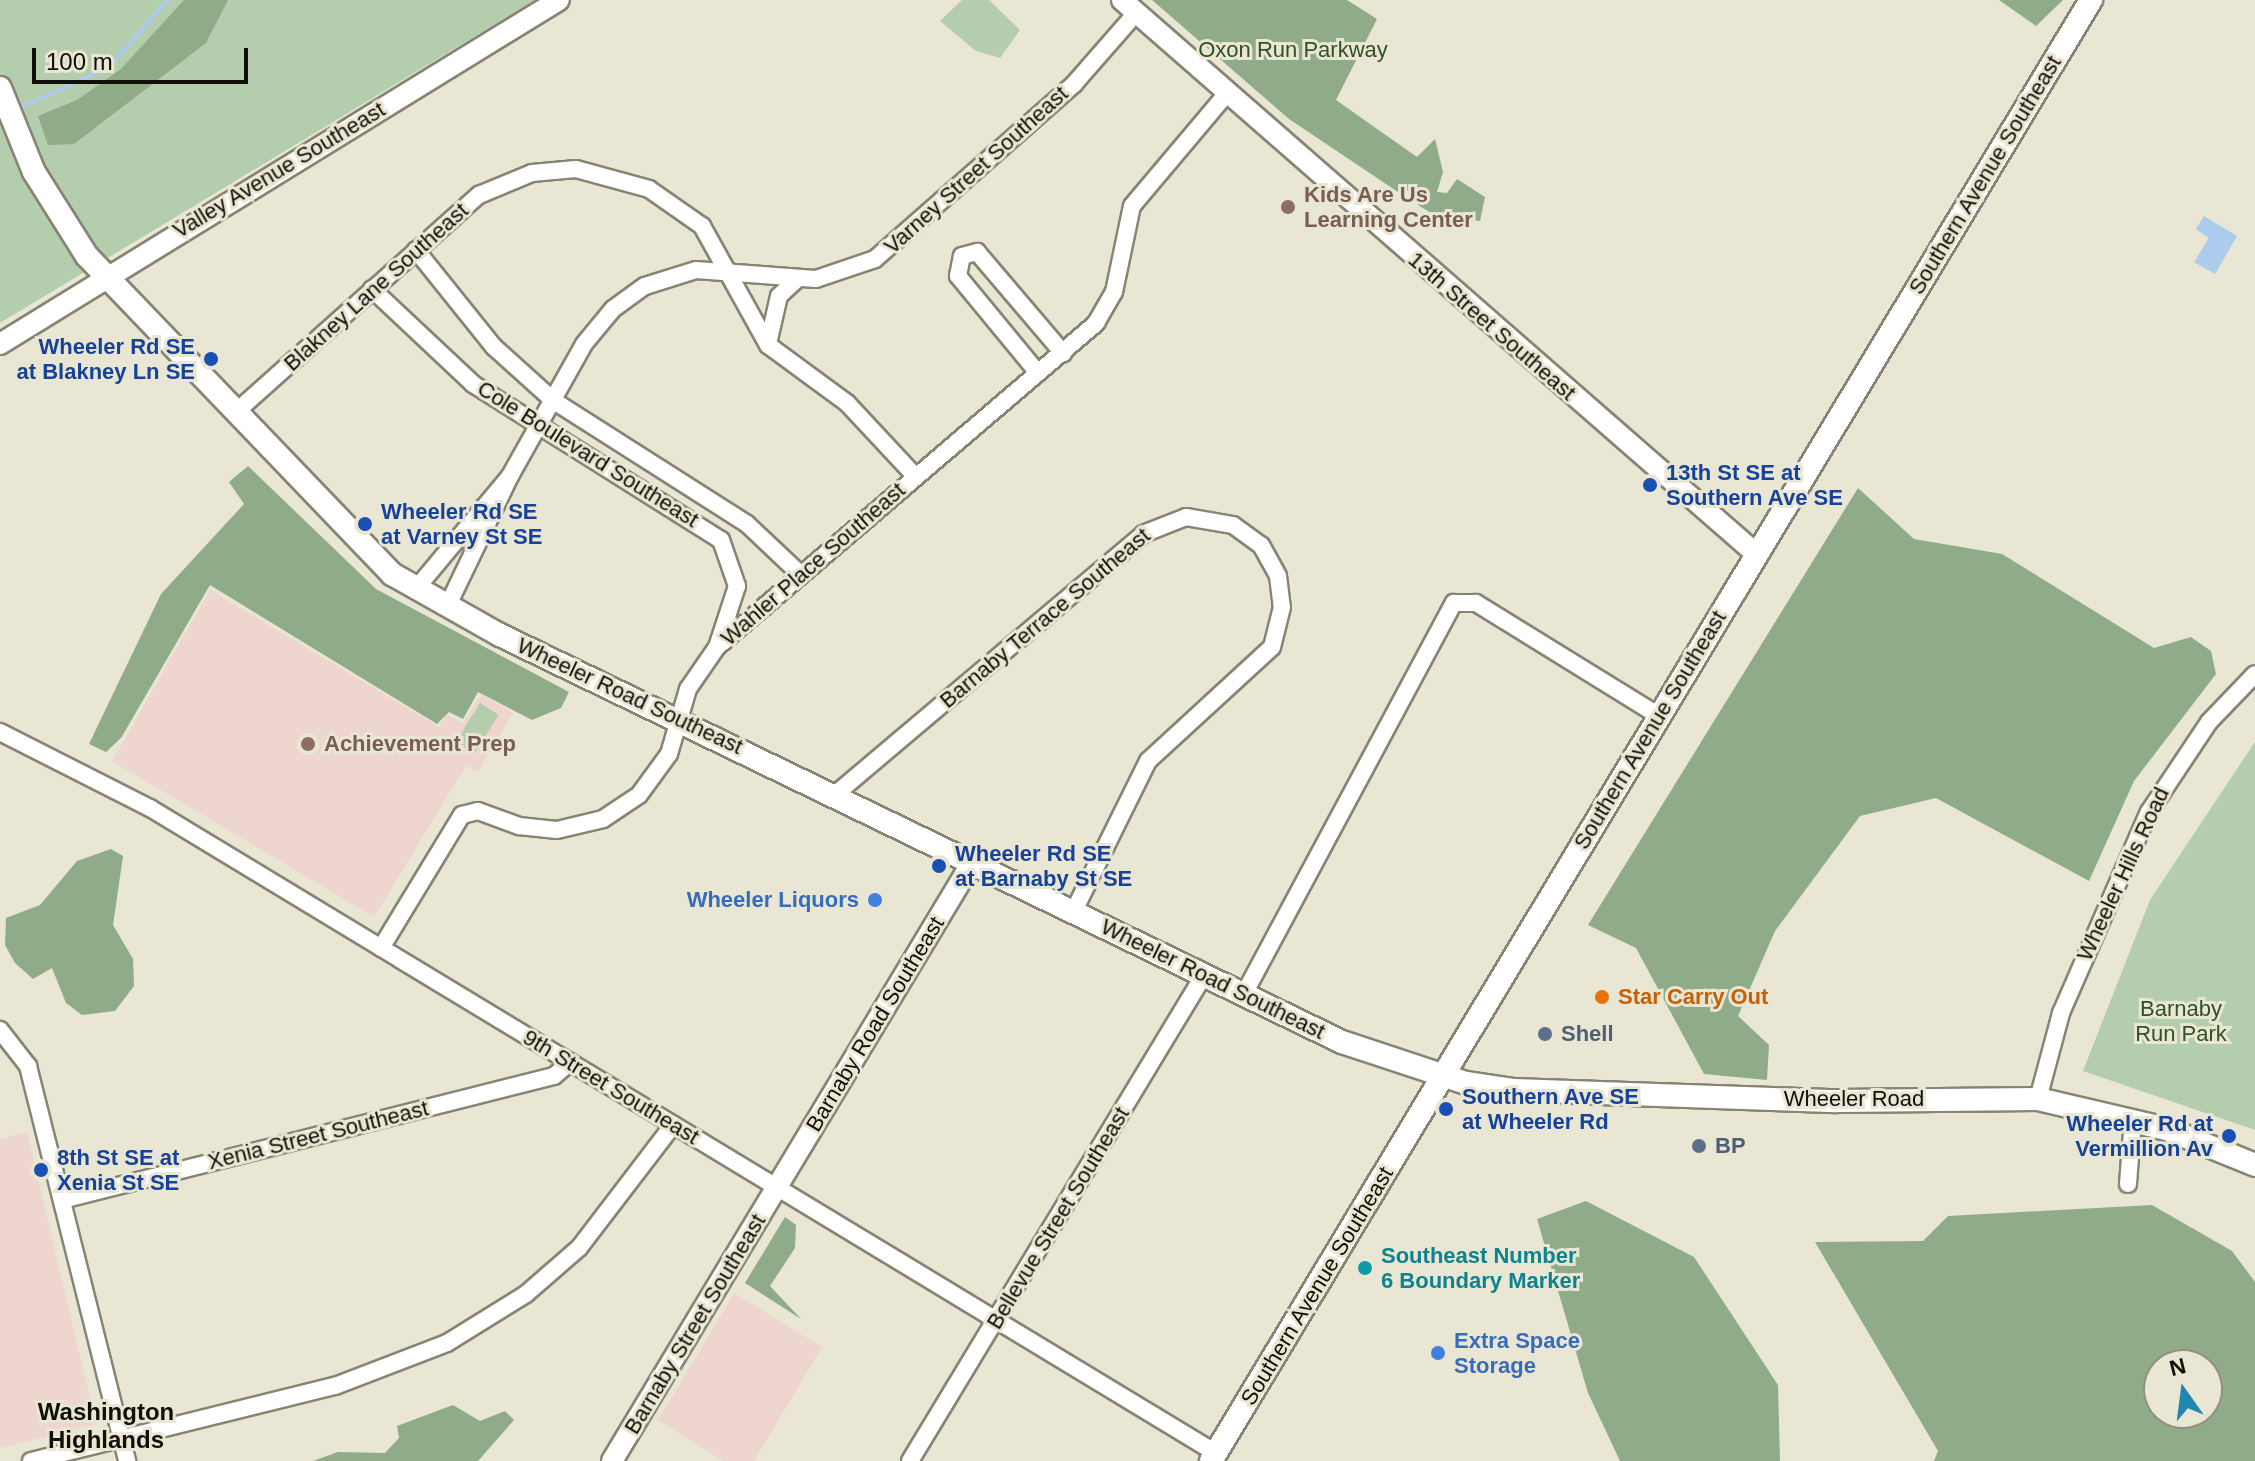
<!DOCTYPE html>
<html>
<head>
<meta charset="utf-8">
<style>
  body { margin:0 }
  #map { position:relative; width:2255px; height:1461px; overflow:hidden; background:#e9e6d3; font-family:Helvetica,sans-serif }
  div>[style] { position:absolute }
  .education>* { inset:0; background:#efd5d0 }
  .green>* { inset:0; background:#b4cdad; transform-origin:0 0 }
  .forest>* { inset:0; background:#90ab88 }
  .water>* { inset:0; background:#abccec }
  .stream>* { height:4px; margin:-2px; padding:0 2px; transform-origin:2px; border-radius:2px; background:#abccec }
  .roads { filter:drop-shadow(2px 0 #888474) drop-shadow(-2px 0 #888474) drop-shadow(0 2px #888474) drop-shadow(0 -2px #888474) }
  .minor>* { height:16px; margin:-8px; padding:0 8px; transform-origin:8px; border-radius:8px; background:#fff }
  .tertiary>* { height:20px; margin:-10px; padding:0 10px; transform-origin:10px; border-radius:10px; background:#fff }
  .secondary>* { height:22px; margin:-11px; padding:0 11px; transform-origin:11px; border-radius:11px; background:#fff }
  .dots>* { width:22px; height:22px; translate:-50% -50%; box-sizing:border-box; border:4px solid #e9e6d3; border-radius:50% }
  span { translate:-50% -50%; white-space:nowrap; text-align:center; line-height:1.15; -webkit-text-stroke:6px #e9e6d3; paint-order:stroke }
  .park-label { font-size:22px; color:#2e5222 }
  .street-label { font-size:22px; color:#100f08 }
  .education-label { font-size:22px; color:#785e54; font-weight:700 }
  .left { translate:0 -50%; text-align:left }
  .transit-label { font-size:22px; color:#164399; font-weight:700 }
  .right { translate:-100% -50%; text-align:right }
  .shop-label { font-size:22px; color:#366cbe; font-weight:700 }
  .food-label { font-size:22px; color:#c56008; font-weight:700 }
  .service-label { font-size:22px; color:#4e5e75; font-weight:700 }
  .culture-label { font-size:22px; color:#0d838f; font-weight:700 }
  .neighbourhood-label { font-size:24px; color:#100f08; font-weight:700 }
  .north { position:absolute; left:2143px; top:1349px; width:80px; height:80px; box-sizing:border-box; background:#e9e6d3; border:2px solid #929082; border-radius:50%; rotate:346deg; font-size:22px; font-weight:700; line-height:32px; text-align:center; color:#100f08 }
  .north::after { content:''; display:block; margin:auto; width:28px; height:36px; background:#2286b0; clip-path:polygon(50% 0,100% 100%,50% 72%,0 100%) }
  .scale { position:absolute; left:32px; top:48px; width:216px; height:36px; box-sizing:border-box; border:4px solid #100f08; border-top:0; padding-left:10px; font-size:24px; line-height:28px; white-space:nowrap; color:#100f08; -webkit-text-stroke:6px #e9e6d3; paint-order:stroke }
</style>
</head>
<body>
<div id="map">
  <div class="education">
    <i style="clip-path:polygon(210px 590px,439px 727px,447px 714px,463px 723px,481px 694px,513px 713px,478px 772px,466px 766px,374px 917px,112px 761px)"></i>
    <i style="clip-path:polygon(27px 1132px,96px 1424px,0 1448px,0 1139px)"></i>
    <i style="clip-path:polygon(734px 1293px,822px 1347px,754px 1461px,723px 1461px,658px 1420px)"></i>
  </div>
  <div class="green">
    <i style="clip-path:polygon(0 0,535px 0,0 323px)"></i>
    <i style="clip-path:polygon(962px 0,989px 0,1020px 30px,1000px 58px,976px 51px,940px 21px)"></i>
    <i style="left:480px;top:703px;width:22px;height:46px;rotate:32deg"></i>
    <i style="clip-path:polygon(2255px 742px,2255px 1130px,2083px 1071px,2150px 900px)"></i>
  </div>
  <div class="forest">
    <i style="clip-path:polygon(184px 0,228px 0,206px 43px,74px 144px,48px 145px,38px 116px,77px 100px,121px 69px)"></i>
    <i style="clip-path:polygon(1152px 0,1347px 0,1377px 19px,1336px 100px,1417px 157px,1435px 139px,1443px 172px,1437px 192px,1447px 193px,1457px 179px,1485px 197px,1480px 221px,1439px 218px,1418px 205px,1413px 190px,1398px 192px,1289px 119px)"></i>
    <i style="clip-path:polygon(1999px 0,2063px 0,2036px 26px)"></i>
    <i style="clip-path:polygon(248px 466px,376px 589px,569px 692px,561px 708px,532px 720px,478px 692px,463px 719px,449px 712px,437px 724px,210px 585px,121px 738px,106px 752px,89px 744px,161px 594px,244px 504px,229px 482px)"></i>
    <i style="clip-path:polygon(1858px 488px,1914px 539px,2002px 554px,2154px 648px,2191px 637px,2211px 651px,2216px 674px,2134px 781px,2089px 881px,1936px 798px,1860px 816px,1775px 931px,1738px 1016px,1769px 1045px,1767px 1080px,1704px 1074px,1636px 948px,1588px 925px)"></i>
    <i style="clip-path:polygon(111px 849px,123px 856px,113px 925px,133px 959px,134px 986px,115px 1011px,82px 1015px,66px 1003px,52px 968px,33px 979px,15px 963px,5px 945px,6px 918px,40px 905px,77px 861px)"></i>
    <i style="clip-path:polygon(1586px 1201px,1694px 1257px,1778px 1385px,1780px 1461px,1620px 1461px,1588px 1393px,1537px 1219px)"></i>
    <i style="clip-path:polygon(evenodd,2152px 1205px,2232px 1251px,2255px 1282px,2255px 1461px,1934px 1461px,1938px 1451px,1815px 1242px,1923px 1241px,1948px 1216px,2152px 1205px,2159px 1365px,2207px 1365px,2207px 1413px,2159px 1413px,2159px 1365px)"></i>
    <i style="clip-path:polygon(785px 1217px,796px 1225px,795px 1248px,770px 1286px,801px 1319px,745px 1283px)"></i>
    <i style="clip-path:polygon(453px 1405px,480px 1421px,505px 1411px,514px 1420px,478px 1461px,313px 1461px,338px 1452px,385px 1453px,399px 1438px,397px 1426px)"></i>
  </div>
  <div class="water">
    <i style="clip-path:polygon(2204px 216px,2237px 236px,2215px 274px,2194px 262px,2209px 238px,2196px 229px)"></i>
  </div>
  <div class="stream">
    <i style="left:15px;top:110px;width:102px;rotate:-24.3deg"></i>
    <i style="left:108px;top:68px;width:91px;rotate:-48.6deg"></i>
  </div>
  <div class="roads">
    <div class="minor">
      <i style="left:416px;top:250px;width:124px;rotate:51.2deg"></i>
      <i style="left:494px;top:347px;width:81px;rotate:42deg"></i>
      <i style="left:554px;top:401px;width:229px;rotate:32.5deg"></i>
      <i style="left:747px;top:524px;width:73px;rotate:43.3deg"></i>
      <i style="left:372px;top:289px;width:139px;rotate:43.2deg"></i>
      <i style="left:473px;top:384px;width:293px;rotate:32.2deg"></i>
      <i style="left:721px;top:540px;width:49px;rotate:70.8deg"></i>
      <i style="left:737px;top:586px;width:61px;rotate:108.1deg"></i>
      <i style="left:768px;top:344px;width:49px;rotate:-77.1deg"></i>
      <i style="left:779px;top:296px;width:25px;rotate:-43deg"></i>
      <i style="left:1038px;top:373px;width:126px;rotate:-129.5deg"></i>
      <i style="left:958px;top:276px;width:20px;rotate:-79deg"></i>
      <i style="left:962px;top:256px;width:16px;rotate:-15deg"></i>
      <i style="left:977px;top:252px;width:133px;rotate:49.6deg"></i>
      <i style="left:236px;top:412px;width:326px;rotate:-41.8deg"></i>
      <i style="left:479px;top:195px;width:57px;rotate:-22.5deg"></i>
      <i style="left:532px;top:173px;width:44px;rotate:-5.2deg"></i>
      <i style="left:576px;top:169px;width:76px;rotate:15.3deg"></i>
      <i style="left:649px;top:189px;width:65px;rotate:34.9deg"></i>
      <i style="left:702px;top:226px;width:136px;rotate:61deg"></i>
      <i style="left:768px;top:345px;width:98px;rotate:36.3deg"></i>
      <i style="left:847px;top:403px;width:100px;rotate:47deg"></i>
      <i style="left:415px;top:590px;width:148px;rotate:-50.2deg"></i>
      <i style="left:447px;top:607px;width:145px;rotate:-64.3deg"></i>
      <i style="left:510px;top:476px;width:151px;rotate:-60.7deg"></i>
      <i style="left:584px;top:344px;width:45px;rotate:-50.4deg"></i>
      <i style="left:613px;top:309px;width:39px;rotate:-36deg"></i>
      <i style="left:645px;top:286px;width:53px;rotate:-17.4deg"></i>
      <i style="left:696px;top:270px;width:120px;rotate:4.3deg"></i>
      <i style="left:816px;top:279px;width:62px;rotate:-18.7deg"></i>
      <i style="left:875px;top:259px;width:265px;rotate:-41.3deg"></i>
      <i style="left:1074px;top:84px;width:94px;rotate:-48.9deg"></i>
      <i style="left:0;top:732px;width:168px;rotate:26.9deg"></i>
      <i style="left:150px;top:808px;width:1246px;rotate:31.18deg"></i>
      <i style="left:837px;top:793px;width:401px;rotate:-40.2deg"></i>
      <i style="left:1143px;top:534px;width:46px;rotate:-21.6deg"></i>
      <i style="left:1186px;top:517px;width:48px;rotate:9.7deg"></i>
      <i style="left:1233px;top:525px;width:34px;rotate:36deg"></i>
      <i style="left:1261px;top:545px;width:35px;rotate:61deg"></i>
      <i style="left:1278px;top:576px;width:31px;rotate:83deg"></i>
      <i style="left:1282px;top:607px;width:41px;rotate:104deg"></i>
      <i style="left:1272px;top:647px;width:168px;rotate:137.4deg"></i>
      <i style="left:1148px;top:761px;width:167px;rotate:116.3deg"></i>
      <i style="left:381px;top:948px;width:156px;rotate:-58.7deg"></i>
      <i style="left:462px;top:815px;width:16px;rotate:-14deg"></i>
      <i style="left:478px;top:811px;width:44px;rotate:20.1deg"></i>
      <i style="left:519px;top:826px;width:38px;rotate:6deg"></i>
      <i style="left:557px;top:830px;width:47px;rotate:-13.4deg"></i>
      <i style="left:603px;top:819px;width:43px;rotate:-33.7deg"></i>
      <i style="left:639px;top:795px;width:51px;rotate:-53.8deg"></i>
      <i style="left:669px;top:754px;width:68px;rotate:-73.7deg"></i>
      <i style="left:688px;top:689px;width:51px;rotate:-55.4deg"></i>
      <i style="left:717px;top:647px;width:499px;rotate:-40.5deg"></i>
      <i style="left:1096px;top:323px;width:36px;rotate:-60deg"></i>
      <i style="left:1114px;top:292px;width:88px;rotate:-78.2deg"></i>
      <i style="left:1132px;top:206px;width:148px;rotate:-49.9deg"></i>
      <i style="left:1244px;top:994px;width:444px;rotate:-61.8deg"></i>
      <i style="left:1454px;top:603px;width:22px"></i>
      <i style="left:1476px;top:603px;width:215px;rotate:31.7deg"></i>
      <i style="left:0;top:1030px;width:46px;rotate:52.1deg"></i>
      <i style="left:28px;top:1066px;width:407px;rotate:75.9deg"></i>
      <i style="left:2038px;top:1099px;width:89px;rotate:-75deg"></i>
      <i style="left:2061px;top:1013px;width:219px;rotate:-66.4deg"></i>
      <i style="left:2149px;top:812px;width:108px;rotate:-56.3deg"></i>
      <i style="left:2209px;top:722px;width:66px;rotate:-46.2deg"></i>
      <i style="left:2128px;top:1184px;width:65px;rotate:-85.6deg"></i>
      <i style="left:62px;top:1200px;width:507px;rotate:-14.15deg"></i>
      <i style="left:554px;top:1076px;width:21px;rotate:-41deg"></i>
      <i style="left:31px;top:1461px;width:313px;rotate:-13.9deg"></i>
      <i style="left:335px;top:1386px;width:120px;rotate:-21deg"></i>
      <i style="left:447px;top:1343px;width:93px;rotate:-31.8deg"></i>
      <i style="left:526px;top:1294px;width:70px;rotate:-41deg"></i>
      <i style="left:579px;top:1248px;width:155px;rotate:-52.6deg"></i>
      <i style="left:910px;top:1461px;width:568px;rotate:-58.83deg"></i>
    </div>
    <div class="tertiary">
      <i style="left:1122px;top:0;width:841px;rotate:41.14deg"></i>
      <i style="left:0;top:344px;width:656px;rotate:-31.61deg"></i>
      <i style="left:612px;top:1461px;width:700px;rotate:-58.97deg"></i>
    </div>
    <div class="secondary">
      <i style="left:0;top:88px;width:91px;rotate:68deg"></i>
      <i style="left:34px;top:172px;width:99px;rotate:57.8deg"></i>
      <i style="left:87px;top:256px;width:441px;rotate:46.2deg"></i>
      <i style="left:392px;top:574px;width:124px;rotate:29.5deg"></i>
      <i style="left:500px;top:635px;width:935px;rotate:25.8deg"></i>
      <i style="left:1342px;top:1042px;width:131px;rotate:18.3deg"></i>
      <i style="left:1466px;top:1083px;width:49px;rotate:8.3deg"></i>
      <i style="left:1514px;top:1090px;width:323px;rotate:2deg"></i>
      <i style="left:1837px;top:1101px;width:201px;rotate:-0.6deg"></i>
      <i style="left:2038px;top:1099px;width:132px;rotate:13.1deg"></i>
      <i style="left:2167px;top:1129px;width:95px;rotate:22.2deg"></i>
      <i style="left:1211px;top:1461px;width:1706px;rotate:-58.94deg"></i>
    </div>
  </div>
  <div class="dots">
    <i style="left:1288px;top:207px;background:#8d6e63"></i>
    <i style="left:211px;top:359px;background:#1a4fb4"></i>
    <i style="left:1650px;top:485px;background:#1a4fb4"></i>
    <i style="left:365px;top:524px;background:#1a4fb4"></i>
    <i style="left:308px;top:744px;background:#8d6e63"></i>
    <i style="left:939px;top:866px;background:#1a4fb4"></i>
    <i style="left:875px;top:900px;background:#3f7fe0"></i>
    <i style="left:1602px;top:997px;background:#e8710a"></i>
    <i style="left:1545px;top:1034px;background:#5c6f8a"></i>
    <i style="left:1446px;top:1109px;background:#1a4fb4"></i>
    <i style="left:2229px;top:1136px;background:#1a4fb4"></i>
    <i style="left:1699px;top:1146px;background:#5c6f8a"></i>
    <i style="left:41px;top:1170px;background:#1a4fb4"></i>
    <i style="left:1365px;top:1268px;background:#0f9aa8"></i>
    <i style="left:1438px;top:1353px;background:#3f7fe0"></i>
  </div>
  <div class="park-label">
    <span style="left:1293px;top:50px">Oxon Run Parkway</span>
    <span style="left:2181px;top:1021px">Barnaby<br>Run Park</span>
  </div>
  <div class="street-label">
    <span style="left:279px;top:170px;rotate:-31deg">Valley Avenue Southeast</span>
    <span style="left:976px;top:170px;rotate:-42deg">Varney Street Southeast</span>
    <span style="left:1985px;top:175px;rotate:-59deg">Southern Avenue Southeast</span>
    <span style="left:376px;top:287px;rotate:-42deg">Blakney Lane Southeast</span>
    <span style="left:1492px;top:326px;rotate:41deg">13th Street Southeast</span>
    <span style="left:588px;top:454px;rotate:32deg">Cole Boulevard Southeast</span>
    <span style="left:813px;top:564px;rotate:-41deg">Wahler Place Southeast</span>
    <span style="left:1045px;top:618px;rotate:-40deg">Barnaby Terrace Southeast</span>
    <span style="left:630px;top:696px;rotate:25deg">Wheeler Road Southeast</span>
    <span style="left:1650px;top:730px;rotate:-59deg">Southern Avenue Southeast</span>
    <span style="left:2123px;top:874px;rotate:-65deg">Wheeler Hills Road</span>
    <span style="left:1213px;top:979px;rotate:26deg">Wheeler Road Southeast</span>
    <span style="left:875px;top:1024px;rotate:-59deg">Barnaby Road Southeast</span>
    <span style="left:611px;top:1087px;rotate:31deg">9th Street Southeast</span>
    <span style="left:1854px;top:1099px">Wheeler Road</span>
    <span style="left:318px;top:1135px;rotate:-14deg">Xenia Street Southeast</span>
    <span style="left:1058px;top:1218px;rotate:-59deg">Bellevue Street Southeast</span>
    <span style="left:1317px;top:1286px;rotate:-59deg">Southern Avenue Southeast</span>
    <span style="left:695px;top:1324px;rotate:-59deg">Barnaby Street Southeast</span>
  </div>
  <div class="education-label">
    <span class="left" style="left:1304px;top:207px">Kids Are Us<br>Learning Center</span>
    <span class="left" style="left:324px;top:744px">Achievement Prep</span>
  </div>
  <div class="transit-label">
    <span class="right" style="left:195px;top:359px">Wheeler Rd SE<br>at Blakney Ln SE</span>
    <span class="left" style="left:1666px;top:485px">13th St SE at<br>Southern Ave SE</span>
    <span class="left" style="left:381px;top:524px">Wheeler Rd SE<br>at Varney St SE</span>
    <span class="left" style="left:955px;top:866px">Wheeler Rd SE<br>at Barnaby St SE</span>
    <span class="left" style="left:1462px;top:1109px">Southern Ave SE<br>at Wheeler Rd</span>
    <span class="right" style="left:2213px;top:1136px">Wheeler Rd at<br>Vermillion Av</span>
    <span class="left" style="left:57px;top:1170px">8th St SE at<br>Xenia St SE</span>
  </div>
  <div class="shop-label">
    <span class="right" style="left:859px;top:900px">Wheeler Liquors</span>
    <span class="left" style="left:1454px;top:1353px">Extra Space<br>Storage</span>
  </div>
  <div class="food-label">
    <span class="left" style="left:1618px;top:997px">Star Carry Out</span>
  </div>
  <div class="service-label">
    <span class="left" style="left:1561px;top:1034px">Shell</span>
    <span class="left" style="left:1715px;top:1146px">BP</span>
  </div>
  <div class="culture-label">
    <span class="left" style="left:1381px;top:1268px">Southeast Number<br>6 Boundary Marker</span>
  </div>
  <div class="neighbourhood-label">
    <span style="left:106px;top:1426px">Washington<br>Highlands</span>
  </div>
  <div class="north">N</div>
  <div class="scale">100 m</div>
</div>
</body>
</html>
